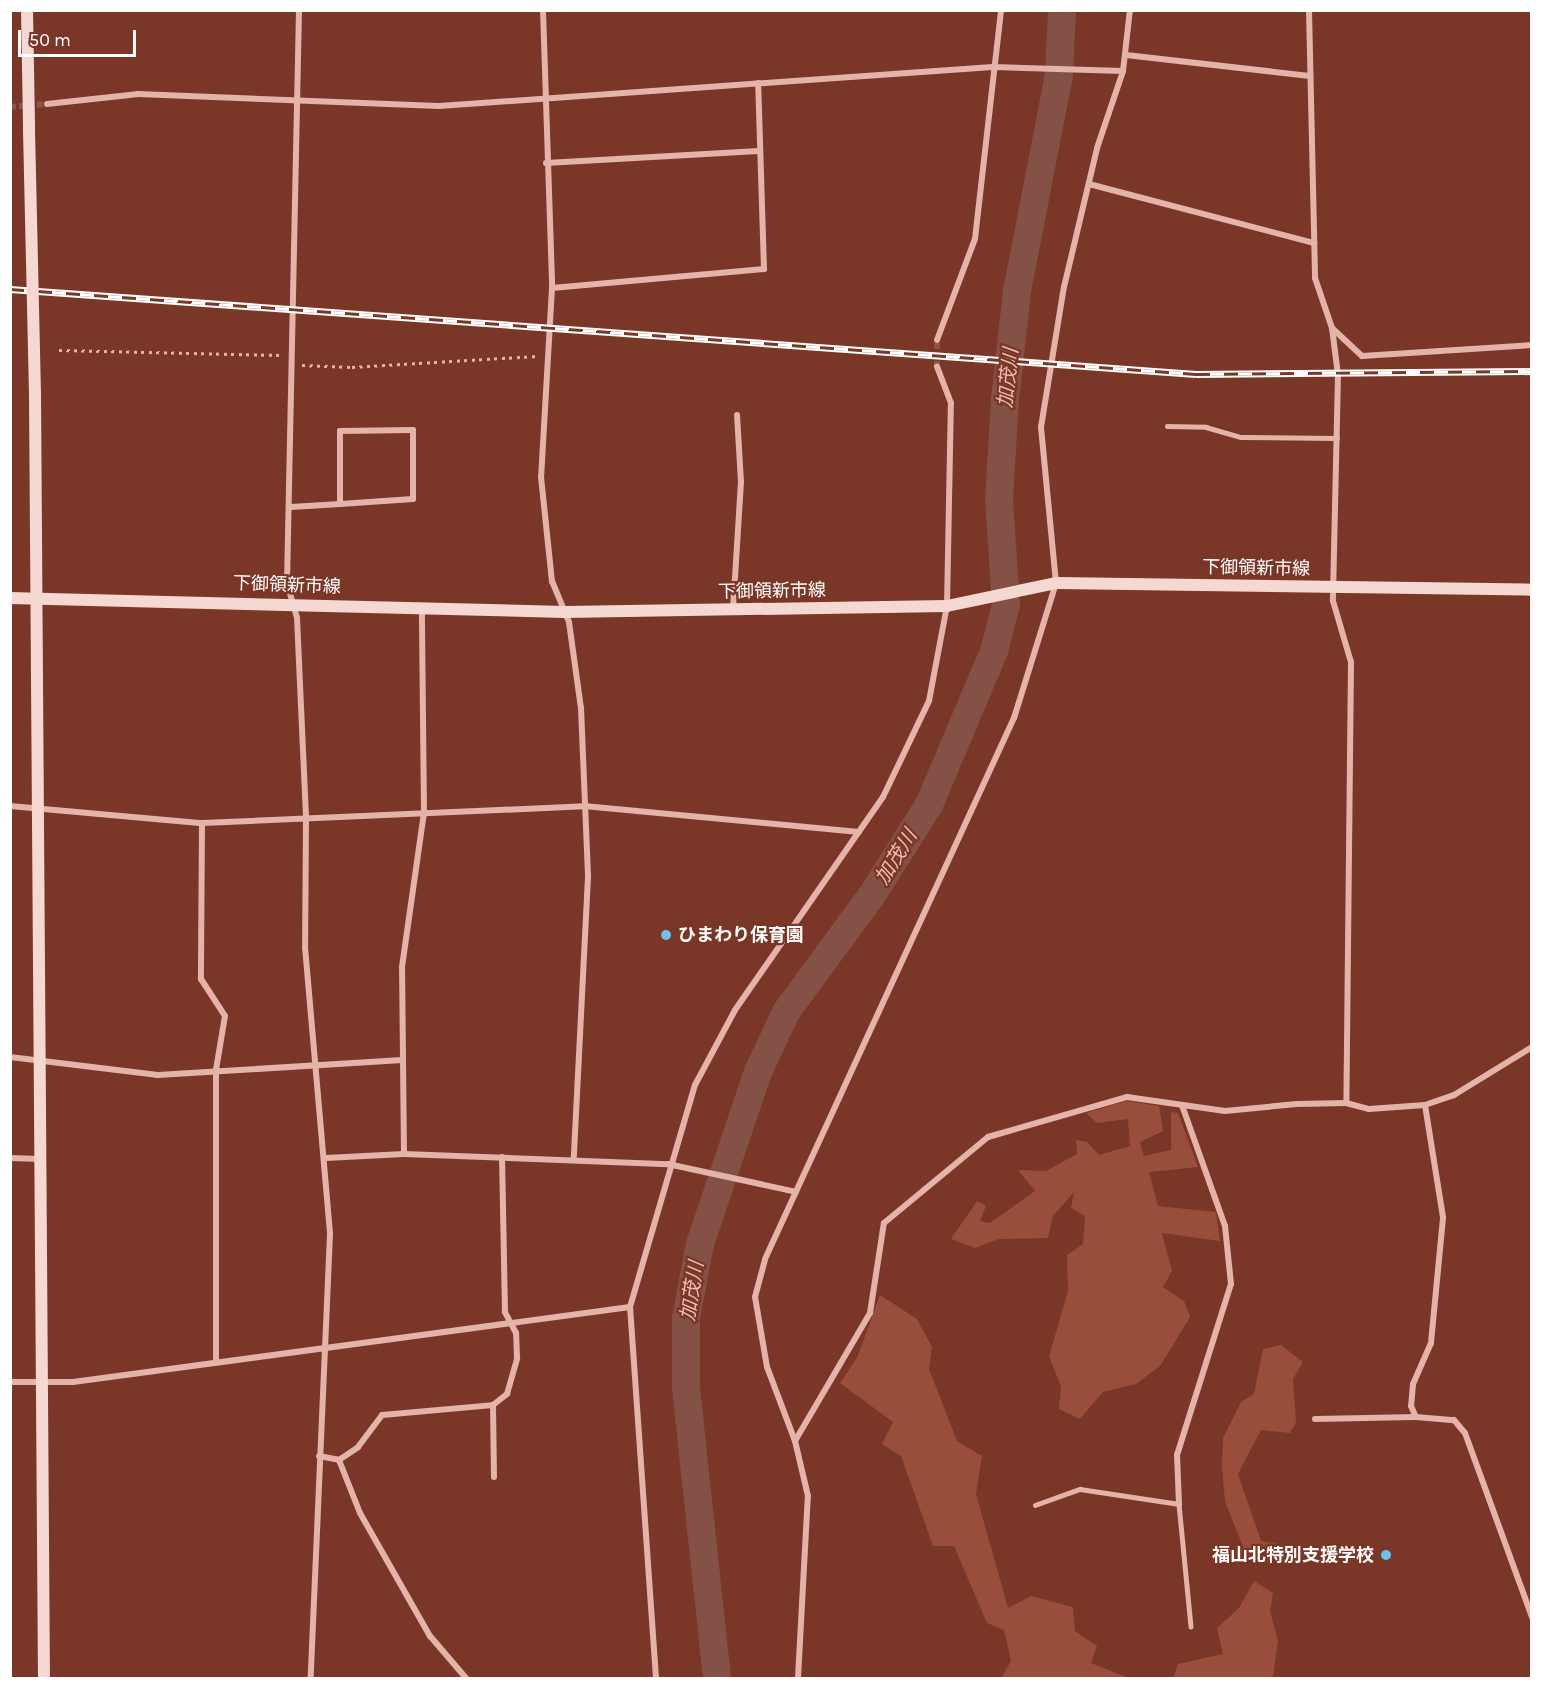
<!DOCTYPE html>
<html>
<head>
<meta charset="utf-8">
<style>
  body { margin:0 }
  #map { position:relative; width:1542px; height:1689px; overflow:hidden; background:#7a3626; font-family:Karla,"Noto Sans JP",sans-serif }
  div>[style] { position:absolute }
  .green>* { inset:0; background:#994e3c }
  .river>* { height:28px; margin:-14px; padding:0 14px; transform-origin:14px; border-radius:14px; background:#835145 }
  .street-tunnel>* { height:6px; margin-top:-3px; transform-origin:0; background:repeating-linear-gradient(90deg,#8e5447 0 6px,transparent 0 9px) }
  .path>* { height:3px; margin-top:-1.5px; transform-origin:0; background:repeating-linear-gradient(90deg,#e4b3a9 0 3px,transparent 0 7.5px) }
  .lane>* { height:4.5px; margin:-2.25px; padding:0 2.25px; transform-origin:2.25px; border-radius:2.25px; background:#e4b3a9 }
  .street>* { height:6px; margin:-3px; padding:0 3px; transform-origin:3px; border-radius:3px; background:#e4b3a9 }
  .secondary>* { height:12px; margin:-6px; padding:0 6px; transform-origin:6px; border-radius:6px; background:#f4d8d1 }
  .rail>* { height:7px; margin-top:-3.5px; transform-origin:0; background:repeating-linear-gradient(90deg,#7a3626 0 14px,#fff 0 28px); box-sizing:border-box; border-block:2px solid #fff }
  .secondary-bridge>* { height:12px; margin:-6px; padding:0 6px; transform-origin:6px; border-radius:6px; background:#f4d8d1 }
  .dots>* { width:16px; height:16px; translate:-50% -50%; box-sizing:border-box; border:3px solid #7a3626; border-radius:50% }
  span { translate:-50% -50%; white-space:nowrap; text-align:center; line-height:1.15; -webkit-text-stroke:4.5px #7a3626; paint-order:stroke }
  .street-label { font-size:18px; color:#fff }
  .poi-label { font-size:18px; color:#fff; font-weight:700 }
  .left { translate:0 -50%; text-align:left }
  .right { translate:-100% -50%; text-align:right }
  .water-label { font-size:20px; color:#ebbeb4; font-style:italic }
  .frame { position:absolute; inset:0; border:12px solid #fff; pointer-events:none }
  .scale { position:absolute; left:18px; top:30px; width:118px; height:27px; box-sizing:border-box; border:3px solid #fff; border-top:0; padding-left:8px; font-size:18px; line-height:21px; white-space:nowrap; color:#fff; -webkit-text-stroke:4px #7a3626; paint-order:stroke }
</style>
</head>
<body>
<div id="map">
  <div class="green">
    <i style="clip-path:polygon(1126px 1101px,1159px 1106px,1163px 1131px,1140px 1142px,1144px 1156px,1171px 1150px,1171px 1112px,1178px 1113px,1198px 1167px,1149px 1172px,1158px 1206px,1216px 1212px,1220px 1241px,1162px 1233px,1172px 1271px,1163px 1287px,1184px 1301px,1190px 1317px,1160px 1366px,1136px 1384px,1103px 1392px,1080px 1419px,1059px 1409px,1061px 1387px,1049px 1356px,1068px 1291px,1067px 1255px,1083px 1244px,1085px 1216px,1071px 1208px,1074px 1192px,1053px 1216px,1048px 1238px,999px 1239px,975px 1248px,951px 1239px,977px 1201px,986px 1206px,980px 1221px,990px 1223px,1035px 1191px,1018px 1170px,1046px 1171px,1077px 1154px,1076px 1140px,1087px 1142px,1099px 1155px,1130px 1146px,1128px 1119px,1097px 1123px,1086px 1113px)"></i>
    <i style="clip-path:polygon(880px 1295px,917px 1319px,932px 1347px,929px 1369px,957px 1441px,982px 1456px,976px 1494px,1008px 1608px,1031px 1596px,1073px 1607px,1075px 1631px,1097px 1646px,1091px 1663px,1129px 1678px,1001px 1678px,1011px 1661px,1004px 1630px,987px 1623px,954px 1546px,933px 1546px,901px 1456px,882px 1444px,893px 1422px,840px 1383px,857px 1358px)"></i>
    <i style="clip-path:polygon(1281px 1345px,1303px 1362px,1293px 1379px,1296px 1423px,1290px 1433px,1261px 1430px,1238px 1474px,1261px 1541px,1284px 1545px,1288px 1556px,1280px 1564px,1248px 1559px,1225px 1502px,1222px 1467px,1223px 1438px,1241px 1402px,1254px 1394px,1263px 1349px)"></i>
    <i style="clip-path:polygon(1254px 1581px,1273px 1593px,1270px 1611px,1278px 1641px,1273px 1678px,1173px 1678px,1178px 1664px,1223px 1654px,1217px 1628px,1239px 1608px)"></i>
  </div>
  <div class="river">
    <i style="left:717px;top:1678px;width:294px;rotate:-96.1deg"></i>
    <i style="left:686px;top:1386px;width:68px;rotate:-90deg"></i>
    <i style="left:686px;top:1318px;width:75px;rotate:-79.3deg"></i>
    <i style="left:700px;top:1244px;width:182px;rotate:-71.4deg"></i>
    <i style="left:758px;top:1072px;width:66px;rotate:-65deg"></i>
    <i style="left:786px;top:1012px;width:145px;rotate:-53.7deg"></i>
    <i style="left:872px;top:895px;width:107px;rotate:-57.7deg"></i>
    <i style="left:929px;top:805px;width:167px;rotate:-67.1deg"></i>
    <i style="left:994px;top:651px;width:48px;rotate:-75.4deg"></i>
    <i style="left:1006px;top:605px;width:105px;rotate:-93.8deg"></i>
    <i style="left:999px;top:500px;width:100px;rotate:-86.6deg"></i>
    <i style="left:1005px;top:400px;width:110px;rotate:-83.7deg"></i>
    <i style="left:1017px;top:291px;width:220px;rotate:-79deg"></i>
    <i style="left:1059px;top:75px;width:65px;rotate:-87.4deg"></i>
  </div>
  <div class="street-tunnel">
    <i style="left:10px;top:107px;width:37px;rotate:-5deg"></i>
    <i style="left:937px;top:367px;width:27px;rotate:-90deg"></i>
  </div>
  <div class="path">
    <i style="left:59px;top:350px;width:222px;rotate:1.3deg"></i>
    <i style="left:302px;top:365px;width:50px;rotate:2.3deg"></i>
    <i style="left:352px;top:367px;width:186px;rotate:-3.4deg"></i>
  </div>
  <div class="lane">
    <i style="left:1167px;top:426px;width:39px;rotate:1deg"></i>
    <i style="left:1206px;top:427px;width:36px;rotate:16deg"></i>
    <i style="left:1241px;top:437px;width:96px;rotate:0.6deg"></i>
    <i style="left:1035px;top:1505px;width:48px;rotate:-19.6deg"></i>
    <i style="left:1080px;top:1489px;width:100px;rotate:8.6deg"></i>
    <i style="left:1179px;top:1504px;width:123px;rotate:84.4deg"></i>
  </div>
  <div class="street">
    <i style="left:299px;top:10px;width:573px;rotate:91.2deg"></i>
    <i style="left:287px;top:583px;width:36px;rotate:74deg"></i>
    <i style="left:297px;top:618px;width:199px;rotate:87.4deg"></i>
    <i style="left:306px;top:817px;width:130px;rotate:90.4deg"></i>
    <i style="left:305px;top:947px;width:288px;rotate:85deg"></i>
    <i style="left:330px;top:1234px;width:444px;rotate:92.5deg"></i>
    <i style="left:543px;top:10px;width:278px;rotate:88.1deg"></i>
    <i style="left:552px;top:288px;width:189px;rotate:93.3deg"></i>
    <i style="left:541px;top:477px;width:105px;rotate:84deg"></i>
    <i style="left:552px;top:581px;width:44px;rotate:67.5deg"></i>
    <i style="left:569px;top:622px;width:87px;rotate:82.1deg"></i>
    <i style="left:581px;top:708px;width:169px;rotate:87.6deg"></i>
    <i style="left:588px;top:877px;width:281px;rotate:92.9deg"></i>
    <i style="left:1309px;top:10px;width:268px;rotate:88.7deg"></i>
    <i style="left:1315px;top:278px;width:53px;rotate:71.2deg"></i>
    <i style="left:1332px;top:328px;width:47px;rotate:82.7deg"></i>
    <i style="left:1338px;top:375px;width:226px;rotate:91.3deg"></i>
    <i style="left:1333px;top:601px;width:64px;rotate:73.6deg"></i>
    <i style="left:1351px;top:662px;width:441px;rotate:90.6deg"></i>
    <i style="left:1126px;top:55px;width:185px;rotate:6.5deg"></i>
    <i style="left:47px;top:104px;width:92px;rotate:-6.3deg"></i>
    <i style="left:138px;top:94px;width:301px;rotate:2.3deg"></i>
    <i style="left:439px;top:106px;width:555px;rotate:-4.03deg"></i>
    <i style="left:993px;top:67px;width:130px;rotate:1.8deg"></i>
    <i style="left:546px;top:163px;width:213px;rotate:-3.2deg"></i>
    <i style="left:1089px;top:184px;width:233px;rotate:14.7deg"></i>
    <i style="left:552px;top:288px;width:213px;rotate:-5.1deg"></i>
    <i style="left:764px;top:269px;width:186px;rotate:-91.8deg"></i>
    <i style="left:1332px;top:328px;width:41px;rotate:43deg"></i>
    <i style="left:1362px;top:356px;width:170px;rotate:-3.7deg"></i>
    <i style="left:937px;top:340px;width:108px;rotate:-69.4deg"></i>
    <i style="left:975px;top:239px;width:230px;rotate:-83.5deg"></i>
    <i style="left:291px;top:507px;width:49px;rotate:-3.5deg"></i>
    <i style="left:340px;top:504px;width:73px;rotate:-3.9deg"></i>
    <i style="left:413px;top:499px;width:69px;rotate:-90deg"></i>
    <i style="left:413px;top:430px;width:73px;rotate:179.2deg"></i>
    <i style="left:340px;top:431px;width:73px;rotate:90deg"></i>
    <i style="left:733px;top:609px;width:127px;rotate:-86.4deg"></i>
    <i style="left:741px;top:482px;width:67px;rotate:-93.4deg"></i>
    <i style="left:10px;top:806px;width:193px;rotate:5.1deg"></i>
    <i style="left:202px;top:823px;width:382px;rotate:-2.5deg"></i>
    <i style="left:584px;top:806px;width:276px;rotate:5.4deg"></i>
    <i style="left:202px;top:823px;width:156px;rotate:90.4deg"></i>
    <i style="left:201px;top:979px;width:44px;rotate:57deg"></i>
    <i style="left:225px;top:1016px;width:55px;rotate:99.5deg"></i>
    <i style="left:216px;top:1070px;width:292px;rotate:90deg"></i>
    <i style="left:10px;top:1057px;width:149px;rotate:6.9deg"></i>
    <i style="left:158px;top:1075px;width:245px;rotate:-3.5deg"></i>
    <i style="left:1425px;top:1105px;width:114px;rotate:80.9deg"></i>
    <i style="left:1443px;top:1218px;width:126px;rotate:95.5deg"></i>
    <i style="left:1431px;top:1343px;width:45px;rotate:113.7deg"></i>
    <i style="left:1413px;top:1384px;width:22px;rotate:95deg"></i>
    <i style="left:1411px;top:1406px;width:12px;rotate:66deg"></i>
    <i style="left:1416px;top:1417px;width:38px;rotate:5deg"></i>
    <i style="left:1454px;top:1420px;width:17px;rotate:50deg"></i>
    <i style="left:1465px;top:1433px;width:196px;rotate:70deg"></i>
    <i style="left:404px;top:1154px;width:187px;rotate:-90.6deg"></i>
    <i style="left:402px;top:967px;width:156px;rotate:-81.9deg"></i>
    <i style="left:424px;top:813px;width:203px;rotate:-90.6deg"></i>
    <i style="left:10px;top:1158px;width:30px;rotate:2deg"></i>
    <i style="left:326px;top:1158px;width:78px;rotate:-2.9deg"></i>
    <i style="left:404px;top:1154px;width:264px;rotate:2.2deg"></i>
    <i style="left:668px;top:1164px;width:131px;rotate:12.3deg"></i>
    <i style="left:10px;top:1382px;width:63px"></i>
    <i style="left:73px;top:1382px;width:562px;rotate:-7.67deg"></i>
    <i style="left:1315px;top:1419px;width:101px;rotate:-1.1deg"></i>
    <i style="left:795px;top:1441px;width:148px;rotate:-59.6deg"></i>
    <i style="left:870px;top:1313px;width:91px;rotate:-81.2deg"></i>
    <i style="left:884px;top:1223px;width:135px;rotate:-39.6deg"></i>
    <i style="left:988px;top:1137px;width:145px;rotate:-16.1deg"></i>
    <i style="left:1127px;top:1097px;width:99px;rotate:8.1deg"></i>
    <i style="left:1225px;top:1111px;width:72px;rotate:-5.6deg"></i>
    <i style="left:1297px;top:1104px;width:49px;rotate:-1.2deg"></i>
    <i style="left:1346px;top:1103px;width:24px;rotate:15deg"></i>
    <i style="left:1369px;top:1109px;width:56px;rotate:-4.1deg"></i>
    <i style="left:1425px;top:1105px;width:31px;rotate:-19deg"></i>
    <i style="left:1454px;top:1095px;width:92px;rotate:-31.6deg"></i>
    <i style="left:319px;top:1456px;width:20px;rotate:11deg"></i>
    <i style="left:339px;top:1460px;width:57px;rotate:68.4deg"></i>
    <i style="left:360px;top:1513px;width:142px;rotate:60.4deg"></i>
    <i style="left:430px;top:1636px;width:55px;rotate:49.4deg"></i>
    <i style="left:339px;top:1460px;width:23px;rotate:-34deg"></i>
    <i style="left:358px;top:1447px;width:40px;rotate:-53deg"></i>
    <i style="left:382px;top:1415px;width:111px;rotate:-5.1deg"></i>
    <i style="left:494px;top:1477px;width:72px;rotate:-90.8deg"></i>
    <i style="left:493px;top:1405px;width:18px;rotate:-38deg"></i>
    <i style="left:507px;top:1394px;width:37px;rotate:-74deg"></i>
    <i style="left:517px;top:1358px;width:25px;rotate:-92deg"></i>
    <i style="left:516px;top:1333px;width:24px;rotate:-118deg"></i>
    <i style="left:505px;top:1312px;width:155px;rotate:-91.1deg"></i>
    <i style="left:1179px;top:1504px;width:49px;rotate:-92.3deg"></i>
    <i style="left:1177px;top:1455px;width:179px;rotate:-72.5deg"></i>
    <i style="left:1231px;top:1284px;width:58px;rotate:-95.9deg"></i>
    <i style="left:1225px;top:1226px;width:128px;rotate:-109.6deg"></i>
    <i style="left:656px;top:1678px;width:372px;rotate:-94deg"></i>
    <i style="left:630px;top:1307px;width:231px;rotate:-73.7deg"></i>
    <i style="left:695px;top:1085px;width:85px;rotate:-61.9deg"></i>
    <i style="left:735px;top:1010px;width:259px;rotate:-55.2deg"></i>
    <i style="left:883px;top:797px;width:106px;rotate:-64.4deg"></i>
    <i style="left:929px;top:701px;width:97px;rotate:-79.3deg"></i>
    <i style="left:947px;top:606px;width:203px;rotate:-88.9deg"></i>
    <i style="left:951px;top:403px;width:39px;rotate:-111deg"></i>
    <i style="left:798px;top:1678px;width:182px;rotate:-86.9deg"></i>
    <i style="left:808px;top:1496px;width:57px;rotate:-103.3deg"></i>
    <i style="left:795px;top:1441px;width:79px;rotate:-110.7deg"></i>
    <i style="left:767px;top:1367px;width:71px;rotate:-99.7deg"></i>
    <i style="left:755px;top:1297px;width:39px;rotate:-75deg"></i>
    <i style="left:765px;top:1259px;width:596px;rotate:-65.29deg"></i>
    <i style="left:1014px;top:718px;width:141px;rotate:-72.7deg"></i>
    <i style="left:1056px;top:583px;width:157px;rotate:-95.5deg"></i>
    <i style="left:1041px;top:427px;width:142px;rotate:-80.7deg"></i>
    <i style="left:1064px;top:287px;width:143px;rotate:-76.6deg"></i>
    <i style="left:1097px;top:148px;width:81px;rotate:-71.3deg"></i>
    <i style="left:1123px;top:71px;width:61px;rotate:-83.5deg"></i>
  </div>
  <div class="secondary">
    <i style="left:27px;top:10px;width:120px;rotate:89deg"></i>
    <i style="left:35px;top:393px;width:1285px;rotate:89.6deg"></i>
    <i style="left:10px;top:598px;width:555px;rotate:1.44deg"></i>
    <i style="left:565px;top:612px;width:382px;rotate:-0.9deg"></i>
    <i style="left:947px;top:606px;width:111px;rotate:-11.9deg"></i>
    <i style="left:1056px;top:583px;width:476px;rotate:0.8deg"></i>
  </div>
  <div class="rail">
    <i style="left:10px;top:289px;width:1189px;rotate:4.1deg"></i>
    <i style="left:1196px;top:374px;width:336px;rotate:-0.5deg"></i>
  </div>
  <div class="secondary-bridge">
    <i style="left:29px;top:130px;width:263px;rotate:88.7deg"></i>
  </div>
  <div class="dots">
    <i style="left:666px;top:935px;background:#6ec1ec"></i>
    <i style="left:1386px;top:1555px;background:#6ec1ec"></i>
  </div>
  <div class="street-label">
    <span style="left:1256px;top:568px;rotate:1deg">下御領新市線</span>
    <span style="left:287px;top:585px;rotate:2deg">下御領新市線</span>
    <span style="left:772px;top:591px;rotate:-1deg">下御領新市線</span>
  </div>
  <div class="poi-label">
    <span class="left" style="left:678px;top:935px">ひまわり保育園</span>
    <span class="right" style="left:1374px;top:1555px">福山北特別支援学校</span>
  </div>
  <div class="water-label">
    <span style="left:1008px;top:378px;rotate:-84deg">加茂川</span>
    <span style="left:896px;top:857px;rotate:-58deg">加茂川</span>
    <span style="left:692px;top:1291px;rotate:-81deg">加茂川</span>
  </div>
  <div class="frame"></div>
  <div class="scale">50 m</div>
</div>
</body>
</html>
